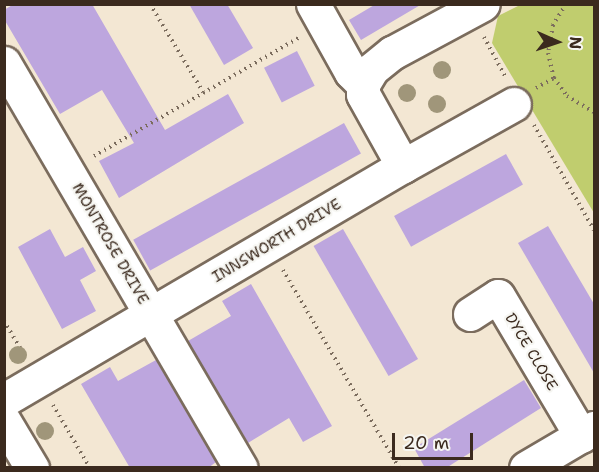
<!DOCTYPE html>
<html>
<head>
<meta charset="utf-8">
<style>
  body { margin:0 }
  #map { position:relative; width:599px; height:472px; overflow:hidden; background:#f3e7d3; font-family:"Shantell Sans",sans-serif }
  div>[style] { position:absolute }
  .green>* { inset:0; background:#c0cd6e }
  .building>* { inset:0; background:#bda6de; transform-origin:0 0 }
  .path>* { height:4px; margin-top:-2px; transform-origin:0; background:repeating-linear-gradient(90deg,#7b6c5d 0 1.5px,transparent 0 6px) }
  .roads { filter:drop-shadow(2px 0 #7b6c5d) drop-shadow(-2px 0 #7b6c5d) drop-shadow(0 2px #7b6c5d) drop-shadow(0 -2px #7b6c5d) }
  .minor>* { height:33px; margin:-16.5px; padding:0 16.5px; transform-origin:16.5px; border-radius:16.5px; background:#fff }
  .trees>* { width:18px; height:18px; margin:-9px; border-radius:50%; background:#a0967a }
  span { translate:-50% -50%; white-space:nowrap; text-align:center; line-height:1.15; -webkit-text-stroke:4.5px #f6f6f2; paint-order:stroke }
  .street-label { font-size:15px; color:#3b2a1e }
  .frame { position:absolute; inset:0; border:6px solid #3b2a1e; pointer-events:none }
  .north { position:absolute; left:527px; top:12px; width:60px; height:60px; -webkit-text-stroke:4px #f6f6f2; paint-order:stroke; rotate:93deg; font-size:16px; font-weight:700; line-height:24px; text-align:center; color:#3b2a1e }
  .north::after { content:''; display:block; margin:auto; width:21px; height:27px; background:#3b2a1e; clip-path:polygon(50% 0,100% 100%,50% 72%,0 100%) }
  .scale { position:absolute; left:392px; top:433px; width:81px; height:27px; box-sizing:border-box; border:3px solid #3b2a1e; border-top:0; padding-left:8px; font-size:18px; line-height:21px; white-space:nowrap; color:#3b2a1e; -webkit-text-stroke:4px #f6f6f2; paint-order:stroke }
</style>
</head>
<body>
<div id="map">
  <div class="green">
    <i style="clip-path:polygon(520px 5px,594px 5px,594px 213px,492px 43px,498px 16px)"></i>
  </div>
  <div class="building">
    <i style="clip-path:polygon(14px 4px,92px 4px,165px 130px,228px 94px,244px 123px,119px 198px,99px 161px,134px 143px,102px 90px,60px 114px,4px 19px,4px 10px)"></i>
    <i style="clip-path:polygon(189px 4px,227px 4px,253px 48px,224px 65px)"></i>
    <i style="clip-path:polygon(376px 4px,422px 4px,361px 40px,349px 20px)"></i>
    <i style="left:297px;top:51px;width:39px;height:37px;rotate:63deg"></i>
    <i style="left:344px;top:123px;width:35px;height:241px;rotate:61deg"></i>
    <i style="left:506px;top:154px;width:35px;height:128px;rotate:61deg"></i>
    <i style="clip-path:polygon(548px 226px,594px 304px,594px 373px,518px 243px)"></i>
    <i style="clip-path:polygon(50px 229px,65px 257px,83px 247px,96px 271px,80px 280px,96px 311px,62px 329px,18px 247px)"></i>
    <i style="left:343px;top:229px;width:150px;height:34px;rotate:60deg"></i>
    <i style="clip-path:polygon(251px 284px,332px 426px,303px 442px,289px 418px,248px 443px,188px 341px,231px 316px,222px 301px)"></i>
    <i style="clip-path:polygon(156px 360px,216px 462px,208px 468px,130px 468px,81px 384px,110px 367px,118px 381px)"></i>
    <i style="clip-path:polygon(524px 380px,541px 408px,446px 468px,425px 468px,414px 448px)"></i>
  </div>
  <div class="path">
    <i style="left:150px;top:4px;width:103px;rotate:58.9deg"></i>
    <i style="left:566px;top:4px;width:25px;rotate:122deg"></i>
    <i style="left:553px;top:25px;width:28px;rotate:100deg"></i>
    <i style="left:548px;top:53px;width:26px;rotate:77deg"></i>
    <i style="left:554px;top:78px;width:22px;rotate:54deg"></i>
    <i style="left:567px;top:96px;width:31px;rotate:31deg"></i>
    <i style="left:484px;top:37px;width:47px;rotate:61.8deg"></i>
    <i style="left:536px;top:88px;width:21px;rotate:-29deg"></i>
    <i style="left:534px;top:125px;width:121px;rotate:60.3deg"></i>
    <i style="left:94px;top:156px;width:236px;rotate:-30deg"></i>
    <i style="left:283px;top:270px;width:229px;rotate:59.6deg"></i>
    <i style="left:4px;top:321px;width:39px;rotate:59deg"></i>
    <i style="left:53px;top:405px;width:73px;rotate:59.6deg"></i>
  </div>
  <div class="roads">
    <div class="minor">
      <i style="left:313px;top:4px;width:78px;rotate:60.8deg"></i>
      <i style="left:351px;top:72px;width:17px;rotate:45deg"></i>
      <i style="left:4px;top:63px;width:469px;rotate:59.7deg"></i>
      <i style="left:403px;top:166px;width:127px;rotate:-29.2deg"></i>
      <i style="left:470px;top:314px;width:33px;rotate:-33deg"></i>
      <i style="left:498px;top:296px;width:163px;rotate:59.3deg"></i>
      <i style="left:4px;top:400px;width:463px;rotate:-30.4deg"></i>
      <i style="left:403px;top:166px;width:82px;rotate:-119.1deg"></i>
      <i style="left:363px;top:94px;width:10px;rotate:-90deg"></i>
      <i style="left:363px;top:84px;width:17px;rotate:-59deg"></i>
      <i style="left:372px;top:69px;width:26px;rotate:-39deg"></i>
      <i style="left:392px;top:53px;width:103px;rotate:-28.3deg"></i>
      <i style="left:4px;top:421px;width:55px;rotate:59.2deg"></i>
      <i style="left:526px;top:468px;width:79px;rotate:-30.5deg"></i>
    </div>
  </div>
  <div class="trees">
    <i style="left:442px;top:70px"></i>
    <i style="left:407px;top:93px"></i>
    <i style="left:437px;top:104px"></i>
    <i style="left:18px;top:355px"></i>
    <i style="left:45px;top:431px"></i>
  </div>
  <div class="street-label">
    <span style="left:277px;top:241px;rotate:-31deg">INNSWORTH DRIVE</span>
    <span style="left:110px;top:244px;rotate:60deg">MONTROSE DRIVE</span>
    <span style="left:531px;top:352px;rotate:59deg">DYCE CLOSE</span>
  </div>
  <div class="frame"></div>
  <div class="north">N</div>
  <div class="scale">20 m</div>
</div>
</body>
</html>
